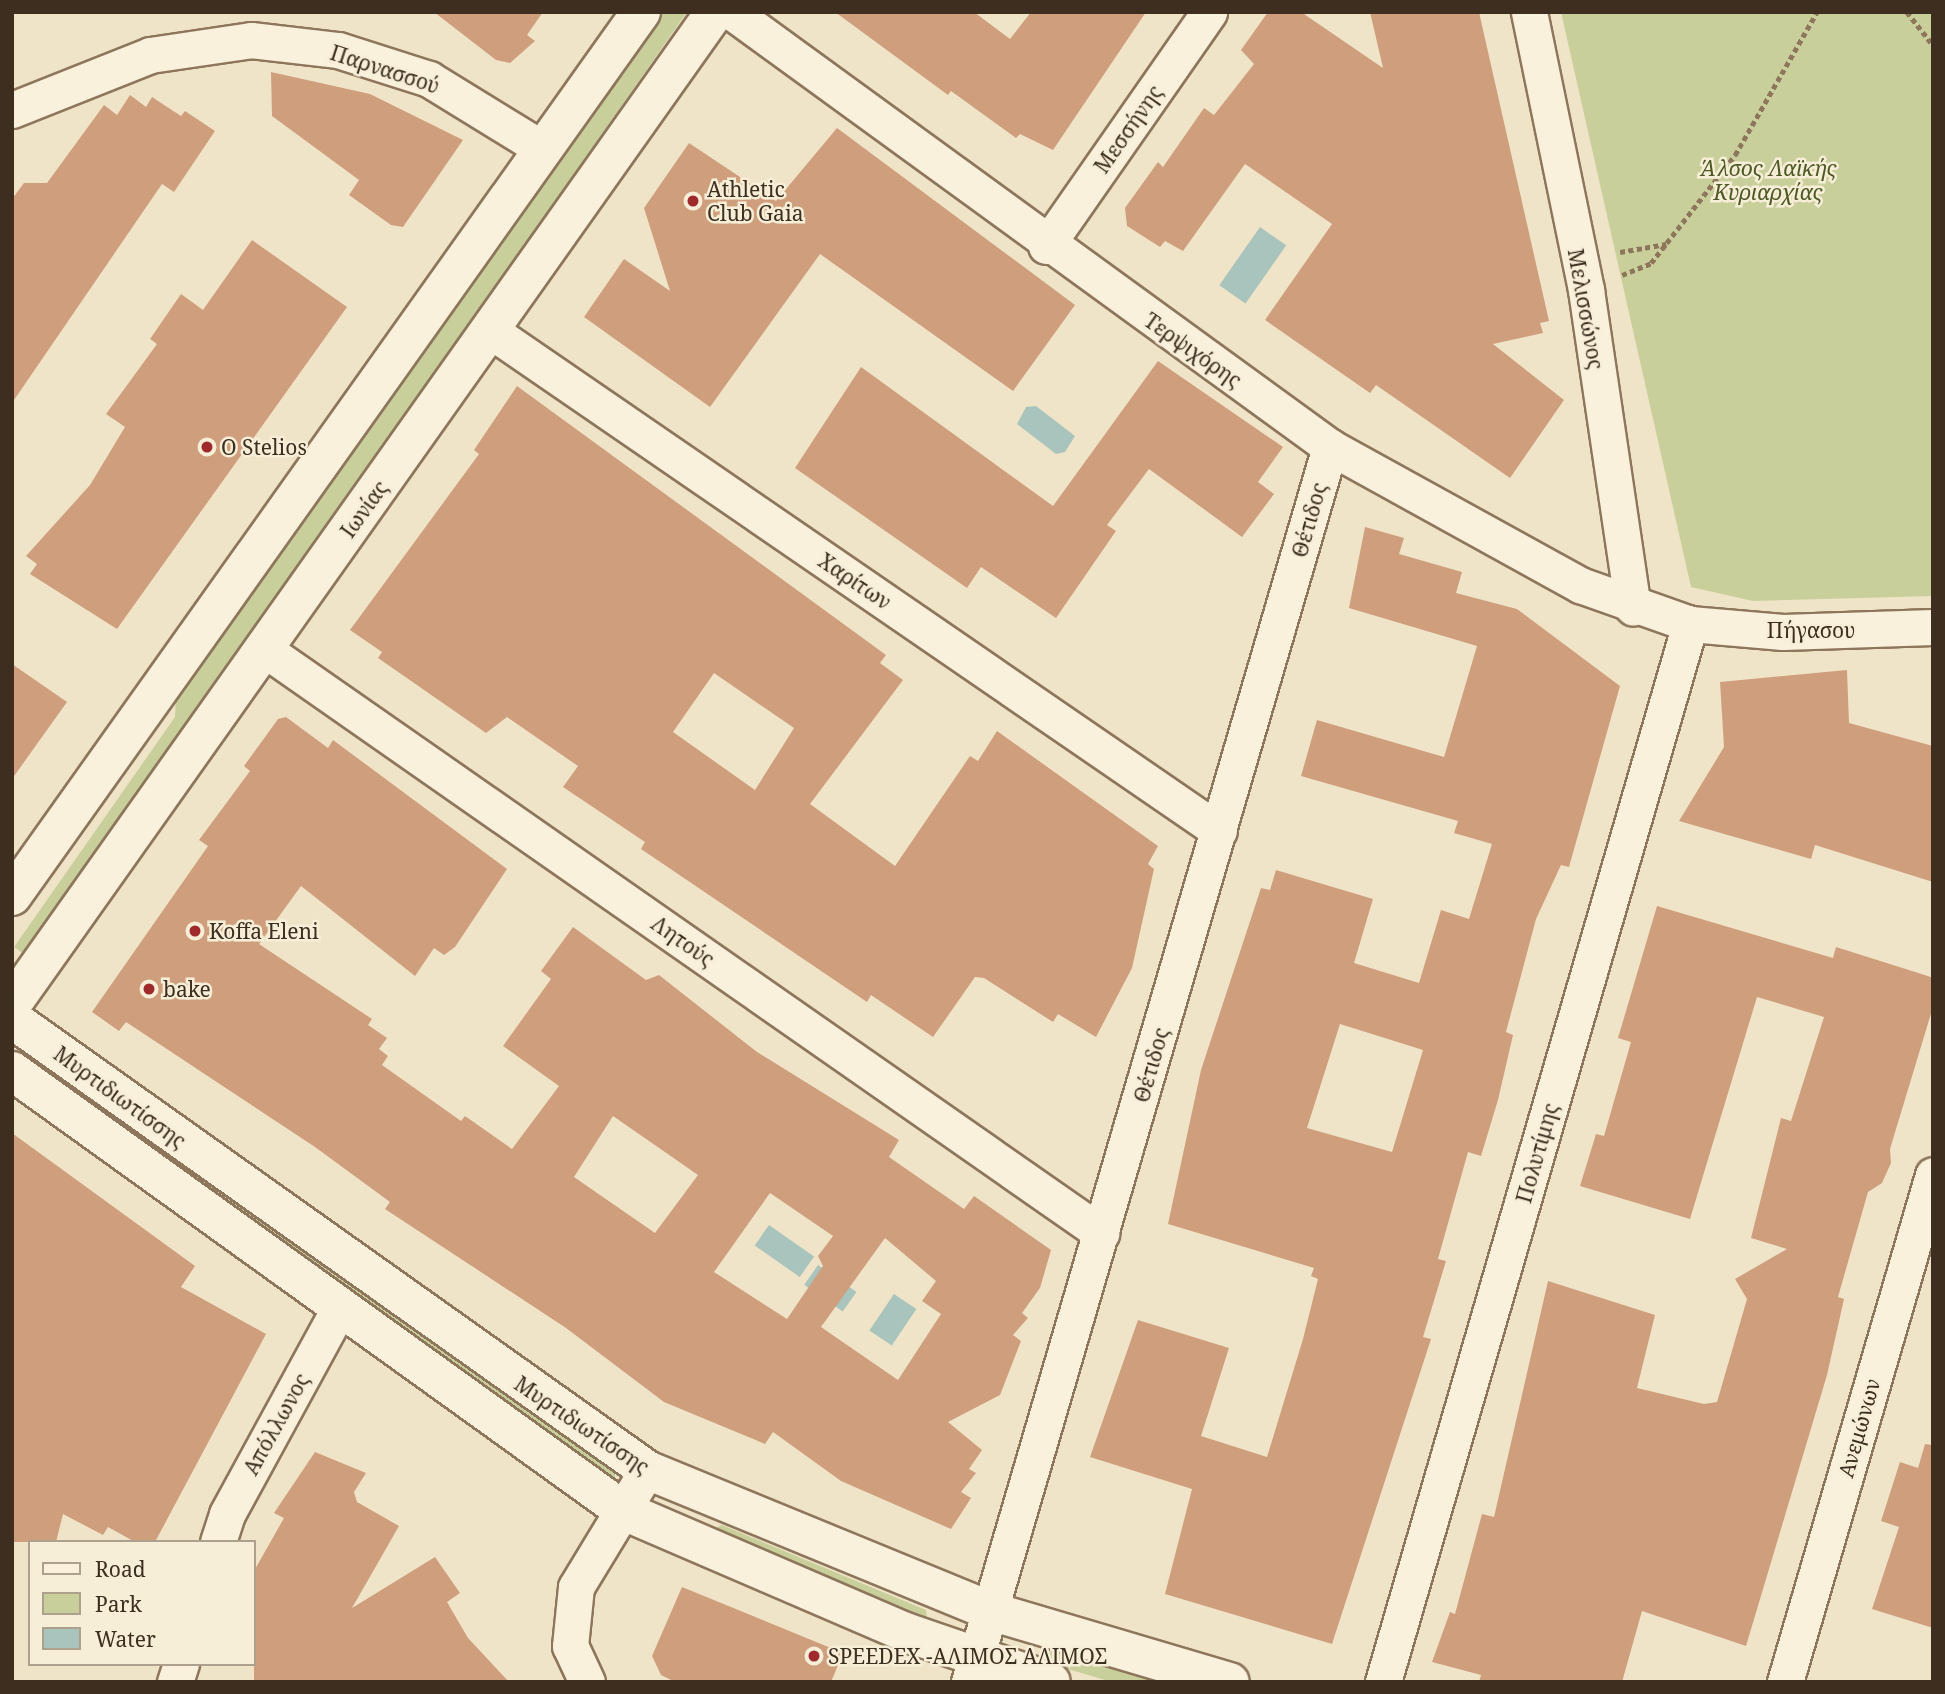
<!DOCTYPE html>
<html>
<head>
<meta charset="utf-8">
<style>
  body { margin:0 }
  #map { position:relative; width:1945px; height:1694px; overflow:hidden; background:#f0e4c8; font-family:"Noto Serif",serif }
  div>[style] { position:absolute }
  .green>* { inset:0; background:#c9cf9b }
  .water>* { inset:0; background:#a9c4bc; transform-origin:0 0 }
  .building>* { inset:0; background:#cf9f7d }
  .path>* { height:4.5px; margin-top:-2.25px; transform-origin:0; background:repeating-linear-gradient(90deg,#8d765c 0 5px,transparent 0 8.5px) }
  .roads { filter:drop-shadow(2px 0 #8d765c) drop-shadow(-2px 0 #8d765c) drop-shadow(0 2px #8d765c) drop-shadow(0 -2px #8d765c) }
  .street>* { height:35px; margin:-17.5px; padding:0 17.5px; transform-origin:17.5px; border-radius:17.5px; background:#faf1dc }
  .secondary>* { height:38px; margin:-19px; padding:0 19px; transform-origin:19px; border-radius:19px; background:#faf1dc }
  .dots>* { width:19px; height:19px; translate:-50% -50%; box-sizing:border-box; border:4px solid #f7eed8; border-radius:50% }
  span { translate:-50% -50%; white-space:nowrap; text-align:center; line-height:1.15; -webkit-text-stroke:5px #f7eed8; paint-order:stroke }
  .street-label { font-size:21px; color:#3d2e20 }
  .park-label { font-size:21px; color:#4d5a26; font-style:italic }
  .poi-label { font-size:21px; color:#3d2e20 }
  .left { translate:0 -50%; text-align:left }
  .frame { position:absolute; inset:0; border:14px solid #3d2e20; pointer-events:none }
  .legend { position:absolute; left:28px; top:1540px; width:228px; height:126px; box-sizing:border-box; background:#f7eed8; border:2px solid #ada18e; margin:0; padding:9px 12px; list-style:none; font-size:21px; color:#3d2e20 }
  .legend li { display:flex; align-items:center; gap:14px; height:35px }
  .legend b { width:35px; border:2px solid #ada18e }
</style>
</head>
<body>
<div id="map">
  <div class="green">
    <i style="clip-path:polygon(662px 12px,687px 12px,28px 957px,14px 947px,175px 717px,176px 693px)"></i>
    <i style="clip-path:polygon(1561px 12px,1933px 12px,1933px 596px,1753px 601px,1691px 587px)"></i>
    <i style="clip-path:polygon(148px 1141px,615px 1468px,615px 1481px,607px 1482px,146px 1146px)"></i>
    <i style="clip-path:polygon(722px 1525px,926px 1610px,927px 1618px,721px 1535px,716px 1528px)"></i>
    <i style="clip-path:polygon(1053px 1648px,1165px 1682px,1112px 1682px,1044px 1662px,1043px 1652px)"></i>
  </div>
  <div class="water">
    <i style="left:1260px;top:227px;width:32px;height:71px;rotate:35deg"></i>
    <i style="clip-path:polygon(1036px 406px,1075px 436px,1065px 452px,1056px 454px,1017px 424px,1026px 407px)"></i>
    <i style="left:769px;top:1225px;width:55px;height:25px;rotate:35deg"></i>
    <i style="left:818px;top:1265px;width:47px;height:24px;rotate:35deg"></i>
    <i style="left:894px;top:1294px;width:27px;height:44px;rotate:34deg"></i>
  </div>
  <div class="building">
    <i style="clip-path:polygon(434px 12px,543px 12px,527px 35px,535px 41px,510px 63px,496px 60px)"></i>
    <i style="clip-path:polygon(835px 12px,974px 12px,1010px 39px,1031px 12px,1146px 12px,1053px 150px,1020px 134px,1016px 138px,951px 91px,948px 95px)"></i>
    <i style="clip-path:polygon(1268px 12px,1301px 12px,1383px 68px,1370px 12px,1479px 12px,1549px 321px,1540px 323px,1543px 333px,1493px 344px,1564px 400px,1510px 478px,1376px 385px,1370px 393px,1265px 320px,1332px 224px,1245px 164px,1183px 251px,1165px 241px,1160px 247px,1127px 226px,1125px 208px,1158px 162px,1163px 167px,1204px 108px,1214px 115px,1254px 64px,1241px 50px)"></i>
    <i style="clip-path:polygon(271px 72px,370px 94px,463px 140px,403px 227px,391px 225px,349px 195px,359px 180px,272px 116px)"></i>
    <i style="clip-path:polygon(130px 95px,146px 107px,152px 97px,181px 116px,185px 111px,215px 131px,174px 192px,162px 184px,12px 403px,12px 199px,24px 183px,47px 183px,104px 105px,117px 115px)"></i>
    <i style="clip-path:polygon(837px 128px,1075px 305px,1013px 391px,820px 254px,710px 407px,584px 317px,624px 259px,670px 291px,644px 208px,689px 143px,776px 201px)"></i>
    <i style="clip-path:polygon(252px 240px,347px 307px,117px 629px,30px 574px,37px 564px,26px 556px,90px 485px,125px 427px,106px 414px,157px 344px,150px 339px,181px 294px,203px 310px)"></i>
    <i style="clip-path:polygon(1158px 361px,1283px 447px,1258px 482px,1274px 494px,1242px 537px,1149px 469px,1107px 525px,1116px 531px,1056px 618px,981px 567px,967px 588px,795px 468px,861px 367px,1053px 506px)"></i>
    <i style="clip-path:polygon(evenodd,517px 386px,886px 655px,880px 663px,903px 680px,810px 804px,895px 866px,970px 756px,978px 761px,997px 731px,1158px 846px,1148px 864px,1154px 869px,1132px 968px,1096px 1037px,1058px 1014px,1053px 1022px,984px 978px,975px 977px,933px 1037px,871px 995px,867px 1002px,641px 849px,645px 842px,563px 787px,578px 766px,507px 717px,486px 733px,378px 658px,382px 652px,350px 630px,479px 454px,474px 450px,517px 386px,714px 673px,794px 728px,755px 790px,673px 732px,714px 673px)"></i>
    <i style="clip-path:polygon(evenodd,1365px 527px,1404px 538px,1399px 554px,1462px 572px,1456px 593px,1517px 609px,1620px 686px,1569px 867px,1561px 865px,1536px 919px,1506px 1032px,1513px 1035px,1498px 1100px,1481px 1156px,1468px 1152px,1438px 1259px,1446px 1261px,1423px 1337px,1431px 1339px,1332px 1644px,1165px 1594px,1192px 1489px,1090px 1457px,1138px 1320px,1229px 1348px,1201px 1436px,1267px 1457px,1303px 1339px,1318px 1279px,1311px 1276px,1314px 1268px,1168px 1224px,1201px 1070px,1261px 888px,1270px 890px,1276px 870px,1373px 899px,1354px 963px,1419px 983px,1441px 910px,1469px 919px,1492px 844px,1454px 833px,1458px 821px,1301px 776px,1317px 720px,1444px 757px,1477px 646px,1349px 608px,1365px 527px,1340px 1024px,1423px 1050px,1392px 1152px,1307px 1128px,1340px 1024px)"></i>
    <i style="clip-path:polygon(12px 664px,67px 702px,12px 779px)"></i>
    <i style="clip-path:polygon(1847px 670px,1849px 723px,1933px 746px,1933px 882px,1815px 845px,1811px 859px,1679px 821px,1724px 747px,1720px 682px)"></i>
    <i style="clip-path:polygon(evenodd,286px 717px,328px 748px,333px 740px,507px 869px,455px 947px,444px 955px,434px 948px,415px 976px,301px 886px,259px 944px,372px 1019px,368px 1025px,387px 1038px,379px 1049px,388px 1056px,382px 1065px,461px 1121px,465px 1116px,512px 1149px,559px 1086px,503px 1046px,551px 979px,541px 971px,573px 927px,646px 980px,659px 975px,757px 1052px,899px 1140px,889px 1157px,964px 1209px,974px 1196px,1051px 1250px,1040px 1288px,1022px 1313px,1028px 1318px,1013px 1335px,1021px 1341px,1000px 1395px,948px 1422px,982px 1450px,969px 1469px,976px 1473px,961px 1492px,971px 1498px,951px 1529px,841px 1481px,773px 1432px,765px 1444px,664px 1402px,566px 1328px,385px 1209px,390px 1202px,315px 1147px,126px 1022px,119px 1031px,92px 1012px,208px 846px,199px 840px,250px 771px,244px 766px,278px 719px,286px 717px,613px 1116px,698px 1175px,655px 1233px,574px 1177px,613px 1116px,286px 717px,770px 1193px,833px 1236px,818px 1256px,823px 1266px,787px 1319px,714px 1272px,770px 1193px,286px 717px,885px 1238px,936px 1281px,922px 1301px,941px 1314px,898px 1380px,821px 1327px,885px 1238px)"></i>
    <i style="clip-path:polygon(1657px 906px,1833px 958px,1836px 947px,1931px 977px,1933px 1007px,1890px 1149px,1891px 1163px,1882px 1183px,1868px 1192px,1838px 1297px,1844px 1299px,1827px 1375px,1746px 1646px,1642px 1611px,1622px 1682px,1479px 1682px,1481px 1675px,1432px 1662px,1450px 1612px,1455px 1614px,1482px 1514px,1494px 1517px,1548px 1281px,1655px 1315px,1637px 1388px,1704px 1404px,1717px 1402px,1747px 1299px,1735px 1279px,1787px 1249px,1751px 1238px,1781px 1118px,1791px 1121px,1824px 1017px,1757px 997px,1690px 1219px,1580px 1186px,1596px 1134px,1604px 1136px,1631px 1042px,1618px 1038px)"></i>
    <i style="clip-path:polygon(12px 1133px,195px 1266px,181px 1287px,266px 1334px,155px 1542px,135px 1542px,108px 1527px,103px 1535px,63px 1514px,56px 1542px,12px 1542px)"></i>
    <i style="clip-path:polygon(1925px 1444px,1933px 1445px,1933px 1628px,1872px 1609px,1899px 1527px,1881px 1521px,1900px 1462px,1918px 1468px)"></i>
    <i style="clip-path:polygon(315px 1452px,366px 1473px,354px 1492px,357px 1502px,399px 1526px,352px 1608px,435px 1557px,460px 1593px,447px 1602px,468px 1638px,509px 1682px,254px 1682px,254px 1571px,284px 1518px,274px 1513px)"></i>
    <i style="clip-path:polygon(682px 1587px,843px 1653px,831px 1682px,675px 1682px,661px 1675px,652px 1656px)"></i>
  </div>
  <div class="path">
    <i style="left:1907px;top:12px;width:42px;rotate:51.8deg"></i>
    <i style="left:1620px;top:252px;width:47px;rotate:-9.9deg"></i>
    <i style="left:1622px;top:275px;width:31px;rotate:-22deg"></i>
    <i style="left:1651px;top:263px;width:137px;rotate:-52.1deg"></i>
    <i style="left:1735px;top:155px;width:165px;rotate:-60.2deg"></i>
  </div>
  <div class="roads">
    <div class="street">
      <i style="left:732px;top:12px;width:739px;rotate:36.03deg"></i>
      <i style="left:1330px;top:447px;width:286px;rotate:28.9deg"></i>
      <i style="left:1580px;top:585px;width:117px;rotate:19.5deg"></i>
      <i style="left:1690px;top:624px;width:93px;rotate:4.9deg"></i>
      <i style="left:1783px;top:632px;width:150px;rotate:-1.9deg"></i>
      <i style="left:1529px;top:12px;width:284px;rotate:78.4deg"></i>
      <i style="left:1586px;top:290px;width:321px;rotate:81.6deg"></i>
      <i style="left:12px;top:110px;width:149px;rotate:-21.7deg"></i>
      <i style="left:150px;top:55px;width:102px;rotate:-8.4deg"></i>
      <i style="left:251px;top:40px;width:88px;rotate:6.6deg"></i>
      <i style="left:338px;top:50px;width:96px;rotate:17.7deg"></i>
      <i style="left:429px;top:79px;width:134px;rotate:31.6deg"></i>
      <i style="left:1046px;top:246px;width:285px;rotate:-55.1deg"></i>
      <i style="left:491px;top:331px;width:883px;rotate:34.48deg"></i>
      <i style="left:264px;top:649px;width:1021px;rotate:34.9deg"></i>
      <i style="left:218px;top:1542px;width:29px;rotate:-72deg"></i>
      <i style="left:227px;top:1514px;width:234px;rotate:-61.4deg"></i>
      <i style="left:175px;top:1682px;width:19px;rotate:-72deg"></i>
      <i style="left:587px;top:1682px;width:40px;rotate:-115deg"></i>
      <i style="left:570px;top:1646px;width:59px;rotate:-84.2deg"></i>
      <i style="left:576px;top:1587px;width:137px;rotate:-58.7deg"></i>
      <i style="left:969px;top:1682px;width:1287px;rotate:-73.71deg"></i>
      <i style="left:1383px;top:1682px;width:1102px;rotate:-73.82deg"></i>
      <i style="left:1785px;top:1682px;width:528px;rotate:-73.73deg"></i>
    </div>
    <div class="secondary">
      <i style="left:12px;top:896px;width:1085px;rotate:-54.57deg"></i>
      <i style="left:12px;top:1004px;width:1216px;rotate:-54.68deg"></i>
      <i style="left:12px;top:1019px;width:779px;rotate:35.38deg"></i>
      <i style="left:647px;top:1470px;width:371px;rotate:22.3deg"></i>
      <i style="left:990px;top:1611px;width:250px;rotate:16.5deg"></i>
      <i style="left:12px;top:1071px;width:754px;rotate:35.71deg"></i>
      <i style="left:624px;top:1511px;width:306px;rotate:23.3deg"></i>
      <i style="left:905px;top:1632px;width:154px;rotate:18.9deg"></i>
    </div>
  </div>
  <div class="dots">
    <i style="left:693px;top:201px;background:#9e2a2b"></i>
    <i style="left:207px;top:447px;background:#9e2a2b"></i>
    <i style="left:195px;top:931px;background:#9e2a2b"></i>
    <i style="left:149px;top:989px;background:#9e2a2b"></i>
    <i style="left:814px;top:1656px;background:#9e2a2b"></i>
  </div>
  <div class="street-label">
    <span style="left:385px;top:69px;rotate:18deg">Παρνασσού</span>
    <span style="left:1128px;top:129px;rotate:-55deg">Μεσσήνης</span>
    <span style="left:1586px;top:309px;rotate:80deg">Μελισσώνος</span>
    <span style="left:1193px;top:350px;rotate:35deg">Τερψιχόρης</span>
    <span style="left:364px;top:509px;rotate:-54deg">Ιωνίας</span>
    <span style="left:1309px;top:520px;rotate:-74deg">Θέτιδος</span>
    <span style="left:855px;top:581px;rotate:34deg">Χαρίτων</span>
    <span style="left:1811px;top:630px">Πήγασου</span>
    <span style="left:683px;top:941px;rotate:35deg">Λητούς</span>
    <span style="left:1151px;top:1065px;rotate:-74deg">Θέτιδος</span>
    <span style="left:120px;top:1097px;rotate:36deg">Μυρτιδιωτίσσης</span>
    <span style="left:1537px;top:1153px;rotate:-74deg">Πολυτίμης</span>
    <span style="left:276px;top:1424px;rotate:-61deg">Απόλλωνος</span>
    <span style="left:582px;top:1425px;rotate:34deg">Μυρτιδιωτίσσης</span>
    <span style="left:1859px;top:1428px;rotate:-74deg">Ανεμώνων</span>
  </div>
  <div class="park-label">
    <span style="left:1768px;top:180px">Άλσος Λαϊκής<br>Κυριαρχίας</span>
  </div>
  <div class="poi-label">
    <span class="left" style="left:707px;top:201px">Athletic<br>Club Gaia</span>
    <span class="left" style="left:221px;top:447px">O Stelios</span>
    <span class="left" style="left:209px;top:931px">Koffa Eleni</span>
    <span class="left" style="left:163px;top:989px">bake</span>
    <span class="left" style="left:828px;top:1656px">SPEEDEX -ΑΛΙΜΟΣ ΑΛΙΜΟΣ</span>
  </div>
  <div class="frame"></div>
  <ul class="legend">
  <li><b style="height:9px;background:#faf1dc"></b>Road</li>
  <li><b style="height:19px;background:#c9cf9b"></b>Park</li>
  <li><b style="height:19px;background:#a9c4bc"></b>Water</li>
  </ul>
</div>
</body>
</html>
